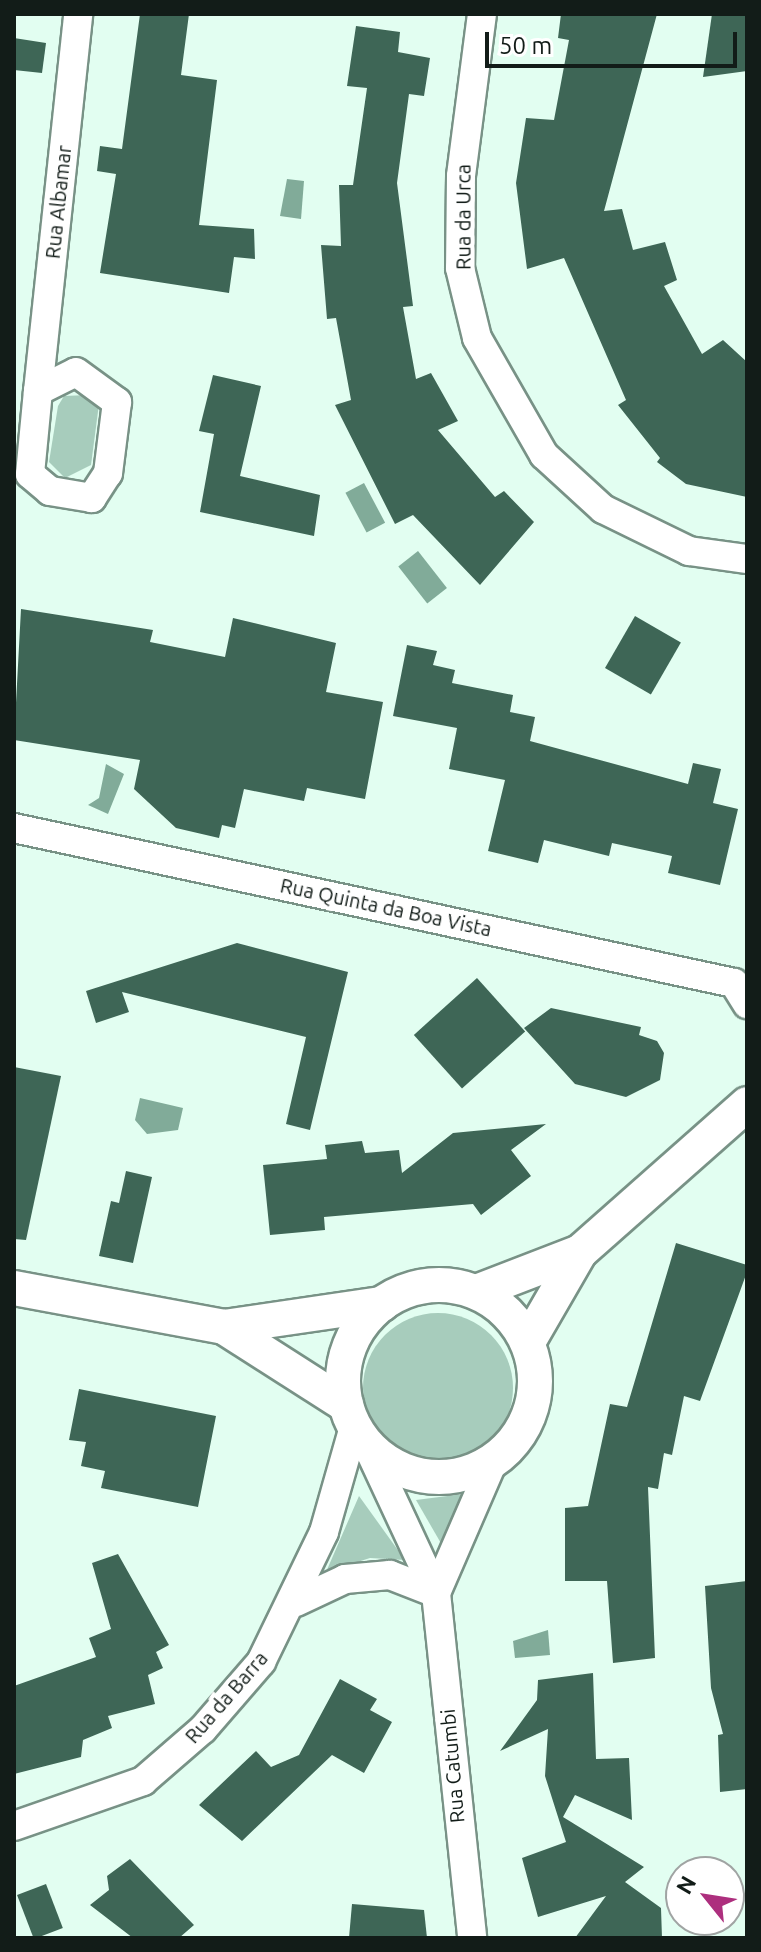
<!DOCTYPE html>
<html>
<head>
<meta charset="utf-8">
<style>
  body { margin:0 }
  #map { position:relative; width:761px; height:1952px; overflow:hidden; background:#e2fef1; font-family:Ubuntu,sans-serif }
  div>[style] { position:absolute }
  .green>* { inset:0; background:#a7ccbc }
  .round { border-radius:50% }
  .water>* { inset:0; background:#81ab99; transform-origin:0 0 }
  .building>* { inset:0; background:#3e6656; transform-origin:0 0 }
  .roads { filter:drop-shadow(2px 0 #789286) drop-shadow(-2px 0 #789286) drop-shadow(0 2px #789286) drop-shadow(0 -2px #789286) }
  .minor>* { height:28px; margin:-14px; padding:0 14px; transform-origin:14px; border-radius:14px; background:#fff }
  .tertiary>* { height:34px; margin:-17px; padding:0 17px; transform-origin:17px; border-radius:17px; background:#fff }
  .tertiary>.ring { margin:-17px; padding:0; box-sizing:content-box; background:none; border:34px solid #fff; border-radius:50% }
  span { translate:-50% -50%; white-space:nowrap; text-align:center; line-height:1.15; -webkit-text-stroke:8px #fff; paint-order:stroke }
  .street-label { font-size:20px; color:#121c18 }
  .frame { position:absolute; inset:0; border:16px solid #121c18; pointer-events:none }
  .north { position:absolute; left:665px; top:1856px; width:80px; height:80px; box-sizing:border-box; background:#fff; border:2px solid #a0a4a3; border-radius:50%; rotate:300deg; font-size:22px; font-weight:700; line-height:32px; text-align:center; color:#121c18 }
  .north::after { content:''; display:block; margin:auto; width:28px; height:36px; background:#ad2f7e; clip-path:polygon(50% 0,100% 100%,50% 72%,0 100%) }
  .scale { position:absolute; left:485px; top:32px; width:252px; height:36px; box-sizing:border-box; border:4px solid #121c18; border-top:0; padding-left:10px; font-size:24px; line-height:28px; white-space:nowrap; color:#121c18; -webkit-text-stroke:6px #fff; paint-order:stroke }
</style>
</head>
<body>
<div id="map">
  <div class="green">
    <i style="clip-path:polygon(88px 395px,99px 404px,91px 465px,65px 478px,49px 462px,58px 406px,64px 396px)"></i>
    <i class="round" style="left:363px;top:1313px;width:150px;height:150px"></i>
    <i style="clip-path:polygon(471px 1493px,446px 1552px,416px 1500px)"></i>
    <i style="clip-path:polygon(359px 1496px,405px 1560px,370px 1558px,326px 1572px)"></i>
  </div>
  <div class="water">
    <i style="clip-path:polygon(287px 179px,304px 181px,301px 219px,280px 216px)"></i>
    <i style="left:364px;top:483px;width:45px;height:21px;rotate:62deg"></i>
    <i style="left:418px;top:551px;width:47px;height:25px;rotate:52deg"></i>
    <i style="clip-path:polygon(106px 764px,124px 774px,108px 814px,88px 805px,99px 798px)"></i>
    <i style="clip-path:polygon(140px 1098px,183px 1108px,178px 1130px,147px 1134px,135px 1120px)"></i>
    <i style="clip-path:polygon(548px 1630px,550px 1655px,515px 1658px,513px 1641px)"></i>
  </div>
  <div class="building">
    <i style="clip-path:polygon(140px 14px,189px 14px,181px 75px,217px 80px,199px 225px,254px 229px,255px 259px,234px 257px,229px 293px,100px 273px,116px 174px,97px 171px,100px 146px,122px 149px)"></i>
    <i style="clip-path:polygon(561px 14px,657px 14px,604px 211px,622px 209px,633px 250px,665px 242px,677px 280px,664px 286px,702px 354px,723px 340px,747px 362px,747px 497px,686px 484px,657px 462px,660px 458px,618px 405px,626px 400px,564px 258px,527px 269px,516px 183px,526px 118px,554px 120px,569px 40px,558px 38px)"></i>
    <i style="clip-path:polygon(712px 14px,747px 14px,747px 71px,703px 77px)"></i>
    <i style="clip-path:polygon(356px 26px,400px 32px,398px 52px,430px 58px,424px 96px,409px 94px,397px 183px,413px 306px,403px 307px,416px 379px,431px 373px,458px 421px,438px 430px,495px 497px,504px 491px,534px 522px,480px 585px,413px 515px,395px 524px,335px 405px,351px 400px,336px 318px,327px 319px,321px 245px,341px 246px,339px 185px,353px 185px,367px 88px,347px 86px)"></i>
    <i style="clip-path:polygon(14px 38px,46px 43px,42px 73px,14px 70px)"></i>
    <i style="clip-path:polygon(213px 375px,261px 386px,240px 476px,320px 495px,314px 536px,200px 512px,214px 434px,199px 431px)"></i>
    <i style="clip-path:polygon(21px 609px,153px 630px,150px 642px,225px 657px,233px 618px,336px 643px,326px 692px,383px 702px,365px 799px,307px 788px,304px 801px,244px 789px,235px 828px,222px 825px,219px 838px,176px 828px,134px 789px,140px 760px,14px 740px)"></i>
    <i style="left:635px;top:616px;width:53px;height:60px;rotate:30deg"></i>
    <i style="clip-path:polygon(407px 645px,437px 651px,433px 665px,455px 670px,452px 683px,513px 695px,510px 712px,535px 717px,530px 741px,688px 784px,693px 763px,721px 769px,713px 803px,738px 809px,720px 885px,668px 873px,672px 856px,612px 843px,609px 856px,544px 840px,538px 863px,488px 851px,505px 780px,449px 769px,457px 728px,393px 716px)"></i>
    <i style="clip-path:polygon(237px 943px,348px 972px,310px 1130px,286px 1124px,306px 1037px,122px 992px,129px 1012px,96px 1023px,86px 991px)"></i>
    <i style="left:477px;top:978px;width:72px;height:85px;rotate:48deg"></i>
    <i style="clip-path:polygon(551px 1008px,641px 1027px,639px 1035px,657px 1041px,664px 1053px,660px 1080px,626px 1097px,575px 1084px,524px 1028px)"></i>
    <i style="clip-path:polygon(14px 1067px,61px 1076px,26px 1240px,14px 1239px)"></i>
    <i style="clip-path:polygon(546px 1124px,511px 1150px,531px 1176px,481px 1215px,473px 1204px,324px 1217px,325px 1230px,270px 1235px,263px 1165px,327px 1159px,325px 1145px,362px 1141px,365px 1153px,399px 1150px,402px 1173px,453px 1133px)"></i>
    <i style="clip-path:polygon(126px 1171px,152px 1177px,133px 1263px,99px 1256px,111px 1201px,119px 1203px)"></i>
    <i style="clip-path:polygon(676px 1243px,747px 1265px,747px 1272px,700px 1401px,684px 1396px,672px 1455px,664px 1453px,658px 1489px,648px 1487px,655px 1658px,613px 1663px,607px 1581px,565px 1581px,565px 1508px,588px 1506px,610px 1404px,627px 1407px)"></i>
    <i style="clip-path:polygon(79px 1389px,216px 1416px,198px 1507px,101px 1488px,105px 1471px,81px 1466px,86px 1442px,69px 1440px)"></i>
    <i style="clip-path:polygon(118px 1554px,169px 1645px,156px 1652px,163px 1668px,148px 1675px,155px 1704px,108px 1716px,112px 1728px,83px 1740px,81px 1757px,14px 1774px,14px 1686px,96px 1657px,89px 1638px,111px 1629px,92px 1563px)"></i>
    <i style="clip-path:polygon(747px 1581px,747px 1789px,720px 1792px,718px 1735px,723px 1734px,711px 1688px,705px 1586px)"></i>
    <i style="clip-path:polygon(593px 1673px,596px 1759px,629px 1758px,632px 1820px,575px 1795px,563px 1817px,644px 1867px,625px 1882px,661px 1908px,662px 1938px,575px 1938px,606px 1896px,538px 1917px,522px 1858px,566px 1842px,545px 1776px,548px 1729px,500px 1751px,537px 1700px,538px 1680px)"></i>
    <i style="clip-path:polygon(340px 1679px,377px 1699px,370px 1710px,392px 1722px,364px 1773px,332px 1755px,242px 1841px,199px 1805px,256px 1751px,271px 1767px,299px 1755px)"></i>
    <i style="clip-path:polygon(130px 1859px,194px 1925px,179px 1938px,133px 1938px,90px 1905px,109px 1890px,107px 1876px)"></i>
    <i style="left:46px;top:1884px;width:47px;height:31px;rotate:69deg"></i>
    <i style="clip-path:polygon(352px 1904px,424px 1910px,427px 1938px,349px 1938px)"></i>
  </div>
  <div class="roads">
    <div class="minor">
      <i style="left:482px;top:14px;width:163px;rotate:97.4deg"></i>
      <i style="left:461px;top:176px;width:92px;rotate:90.6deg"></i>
      <i style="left:460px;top:268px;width:72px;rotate:76.3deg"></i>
      <i style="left:477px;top:338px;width:135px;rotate:60.2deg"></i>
      <i style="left:544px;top:455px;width:80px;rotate:42.5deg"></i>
      <i style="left:603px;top:509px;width:96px;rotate:26deg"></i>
      <i style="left:689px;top:551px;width:59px;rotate:7.9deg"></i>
      <i style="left:38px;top:391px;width:42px;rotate:-26.6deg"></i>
      <i style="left:76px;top:372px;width:51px;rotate:36.2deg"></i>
      <i style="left:117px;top:402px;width:72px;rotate:97.2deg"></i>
      <i style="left:108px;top:473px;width:30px;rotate:123deg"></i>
      <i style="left:92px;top:498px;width:43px;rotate:-170.5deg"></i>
      <i style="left:50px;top:491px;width:26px;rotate:-140deg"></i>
      <i style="left:30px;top:474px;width:83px;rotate:-84.5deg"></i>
      <i style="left:38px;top:391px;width:379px;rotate:-83.9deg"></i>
      <i style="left:14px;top:828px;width:736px;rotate:12.15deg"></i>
      <i style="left:734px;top:983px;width:25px;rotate:58deg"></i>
      <i style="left:368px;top:1447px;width:161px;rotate:65deg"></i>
      <i style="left:436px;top:1593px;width:347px;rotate:84deg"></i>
      <i style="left:436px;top:1593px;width:144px;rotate:-66.6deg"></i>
      <i style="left:296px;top:1602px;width:54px;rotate:-25.1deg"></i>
      <i style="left:345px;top:1579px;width:45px;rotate:-5.1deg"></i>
      <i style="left:390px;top:1575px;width:49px;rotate:21.4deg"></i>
      <i style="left:14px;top:1826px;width:137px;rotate:-19.2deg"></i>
      <i style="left:143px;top:1781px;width:79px;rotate:-40.9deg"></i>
      <i style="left:203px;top:1729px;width:89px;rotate:-49.1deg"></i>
      <i style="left:261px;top:1662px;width:144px;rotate:-64.1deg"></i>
      <i style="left:324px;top:1532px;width:109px;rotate:-74.1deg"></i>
    </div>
    <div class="tertiary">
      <i class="ring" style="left:343px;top:1285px;width:158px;height:158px"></i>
      <i style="left:14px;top:1288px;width:214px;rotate:10.5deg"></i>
      <i style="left:224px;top:1327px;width:160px;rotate:-8.3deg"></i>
      <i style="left:476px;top:1292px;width:111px;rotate:-21deg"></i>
      <i style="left:224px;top:1327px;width:145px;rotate:32.6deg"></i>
      <i style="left:528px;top:1342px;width:104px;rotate:-60deg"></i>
      <i style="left:580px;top:1252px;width:223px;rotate:-41.5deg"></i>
    </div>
  </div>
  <div class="street-label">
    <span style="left:58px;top:202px;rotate:-84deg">Rua Albamar</span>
    <span style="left:463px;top:217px;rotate:-90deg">Rua da Urca</span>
    <span style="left:386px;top:907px;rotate:12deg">Rua Quinta da Boa Vista</span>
    <span style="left:226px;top:1697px;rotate:-49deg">Rua da Barra</span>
    <span style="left:452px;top:1766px;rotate:-95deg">Rua Catumbi</span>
  </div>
  <div class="frame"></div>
  <div class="north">N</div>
  <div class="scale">50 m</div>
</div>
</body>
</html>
